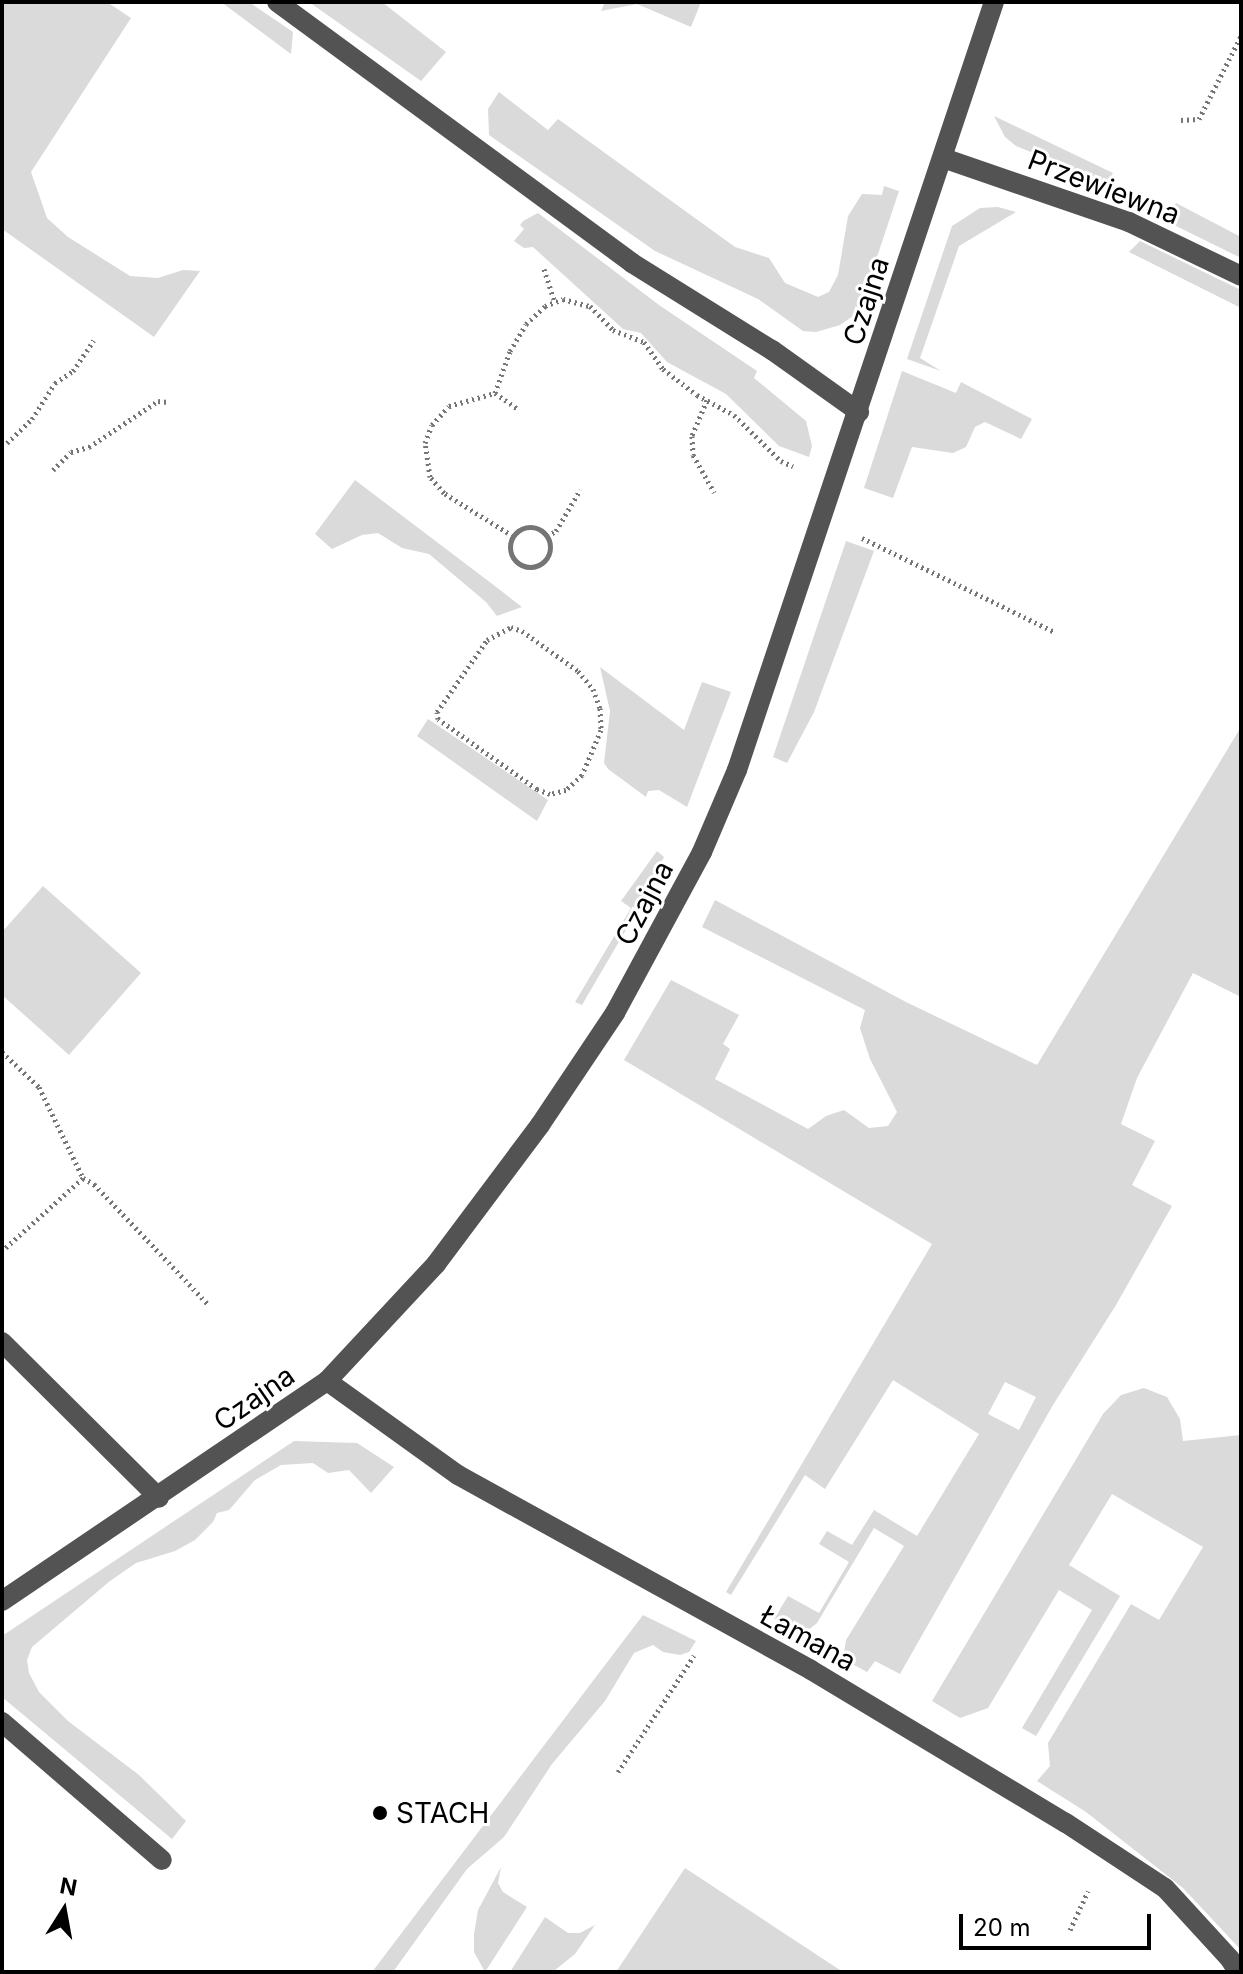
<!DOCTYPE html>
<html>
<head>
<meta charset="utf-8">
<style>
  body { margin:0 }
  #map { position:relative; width:1243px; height:1974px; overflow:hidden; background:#fff; font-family:Inter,sans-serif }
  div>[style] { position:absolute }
  .green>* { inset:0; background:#dadada }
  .path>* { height:5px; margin-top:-2.5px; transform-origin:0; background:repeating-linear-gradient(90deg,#757575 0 2px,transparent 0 6px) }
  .path>.ring { margin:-2.5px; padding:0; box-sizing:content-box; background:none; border:5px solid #757575; border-radius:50% }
  .minor>* { height:20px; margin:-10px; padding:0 10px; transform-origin:10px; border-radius:10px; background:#535353 }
  .dots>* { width:22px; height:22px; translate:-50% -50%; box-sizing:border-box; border:4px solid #fff; border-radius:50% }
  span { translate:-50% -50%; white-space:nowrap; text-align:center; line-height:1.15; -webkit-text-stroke:6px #fff; paint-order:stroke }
  .street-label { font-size:28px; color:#000 }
  .poi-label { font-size:28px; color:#000 }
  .left { translate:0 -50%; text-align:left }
  .frame { position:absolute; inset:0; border:4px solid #000; pointer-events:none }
  .north { position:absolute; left:24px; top:1870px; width:80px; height:80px; -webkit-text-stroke:6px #fff; paint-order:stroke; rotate:11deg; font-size:22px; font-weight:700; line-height:32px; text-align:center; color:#000 }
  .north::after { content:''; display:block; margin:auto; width:28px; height:36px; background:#000; clip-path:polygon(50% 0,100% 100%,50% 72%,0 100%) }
  .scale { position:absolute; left:959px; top:1914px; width:192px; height:36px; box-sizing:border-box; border:4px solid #000; border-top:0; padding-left:10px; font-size:24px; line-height:28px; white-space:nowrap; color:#000; -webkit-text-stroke:6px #fff; paint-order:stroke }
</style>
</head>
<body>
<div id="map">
  <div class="green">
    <i style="clip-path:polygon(2px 2px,107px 2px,131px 18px,31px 172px,47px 218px,68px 237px,130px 276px,158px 278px,183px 270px,200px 271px,154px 337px,2px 229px)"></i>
    <i style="clip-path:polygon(221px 2px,249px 2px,293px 32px,291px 54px)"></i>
    <i style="clip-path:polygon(309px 2px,382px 2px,446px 52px,421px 81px)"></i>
    <i style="clip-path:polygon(605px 2px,701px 2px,691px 27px,637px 4px,601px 11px)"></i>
    <i style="clip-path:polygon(499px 92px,548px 130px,558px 119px,735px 247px,769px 258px,785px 283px,818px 297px,829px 292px,838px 275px,848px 216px,862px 194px,882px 195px,884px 186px,899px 191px,862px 302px,853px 316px,840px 325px,816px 332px,803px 331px,758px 299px,655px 251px,489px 135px,488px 109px)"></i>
    <i style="clip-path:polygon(994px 116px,1113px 173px,1107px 183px,1016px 146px,1005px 137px)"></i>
    <i style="clip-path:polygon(1176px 203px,1241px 237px,1241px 258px,1166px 221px)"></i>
    <i style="clip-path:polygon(998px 207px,1016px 212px,959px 246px,920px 358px,941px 371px,907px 359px,952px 226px,980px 208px)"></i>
    <i style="clip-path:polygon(538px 213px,659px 305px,757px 371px,754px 378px,806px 421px,812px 446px,809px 457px,779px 446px,726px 394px,667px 362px,641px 333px,623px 329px,533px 247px,524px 248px,514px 241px,524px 229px,520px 225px,523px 221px)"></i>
    <i style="clip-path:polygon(1140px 241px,1241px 290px,1241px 308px,1129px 252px)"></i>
    <i style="clip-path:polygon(902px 371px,956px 393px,961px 382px,1032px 419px,1021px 439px,985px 422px,975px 427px,966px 447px,953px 453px,912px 447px,893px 498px,864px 488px)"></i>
    <i style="clip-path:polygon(355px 480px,487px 580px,522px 607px,497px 616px,486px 602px,429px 554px,402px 548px,378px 533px,362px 535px,332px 549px,315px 534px)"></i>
    <i style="clip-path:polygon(846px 541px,874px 551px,814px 712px,787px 763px,773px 757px)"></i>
    <i style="clip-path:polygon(600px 667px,684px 730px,702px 682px,731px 692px,687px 807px,659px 790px,648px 791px,646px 797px,608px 769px,604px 763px,610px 711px)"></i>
    <i style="clip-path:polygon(428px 719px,548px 800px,537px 821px,417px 736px)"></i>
    <i style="clip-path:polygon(evenodd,1241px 727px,1241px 997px,1193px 973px,1137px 1078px,1121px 1124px,1155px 1141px,1132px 1185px,1172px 1206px,1116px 1305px,1053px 1405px,900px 1674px,875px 1661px,867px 1672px,843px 1659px,846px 1640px,904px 1546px,874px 1528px,817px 1623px,801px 1636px,774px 1619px,788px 1596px,819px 1613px,849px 1562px,819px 1544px,827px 1531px,852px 1545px,874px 1510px,917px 1536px,979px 1434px,893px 1380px,825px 1489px,805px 1475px,731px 1595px,726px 1592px,932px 1244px,624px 1060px,671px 980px,739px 1015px,723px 1044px,730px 1049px,715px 1079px,808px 1129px,826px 1116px,844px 1110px,869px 1128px,888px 1126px,897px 1112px,870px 1059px,860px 1028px,865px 1010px,702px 927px,715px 900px,906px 1002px,1037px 1065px,1241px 727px,1005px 1382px,1036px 1397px,1019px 1430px,988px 1414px,1005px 1382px)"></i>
    <i style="clip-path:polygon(657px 851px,664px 857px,634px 916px,582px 1005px,575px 1002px,631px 908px,621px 901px)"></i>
    <i style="clip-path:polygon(43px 886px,141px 973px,69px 1055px,2px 995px,2px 932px)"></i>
    <i style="clip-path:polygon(1144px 1388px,1167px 1397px,1180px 1419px,1183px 1441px,1241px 1435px,1241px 1950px,1183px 1888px,1086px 1812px,1037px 1781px,1050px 1766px,1048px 1743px,1131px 1604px,1159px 1620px,1203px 1547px,1112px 1494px,1069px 1565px,1120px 1596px,1036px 1736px,1022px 1728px,1092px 1610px,1059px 1590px,988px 1708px,960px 1718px,932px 1701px,1103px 1414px,1121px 1395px)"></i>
    <i style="clip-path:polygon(294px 1441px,357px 1443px,394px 1467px,371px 1493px,349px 1470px,328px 1473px,313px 1463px,281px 1465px,255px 1480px,229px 1510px,217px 1513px,213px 1522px,195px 1540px,175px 1551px,136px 1563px,110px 1581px,32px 1647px,27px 1660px,29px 1673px,39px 1692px,68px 1721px,139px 1775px,186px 1821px,172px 1839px,2px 1697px,2px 1636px)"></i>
    <i style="clip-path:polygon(643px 1615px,696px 1641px,689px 1652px,680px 1655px,663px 1652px,653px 1645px,634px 1653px,605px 1701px,552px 1764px,504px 1837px,467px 1869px,393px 1972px,372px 1972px)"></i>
    <i style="clip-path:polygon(501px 1867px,498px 1883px,503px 1892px,527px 1907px,485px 1972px,474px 1952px,474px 1934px,478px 1910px)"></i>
    <i style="clip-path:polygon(685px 1868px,843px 1972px,616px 1972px)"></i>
    <i style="clip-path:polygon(545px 1917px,568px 1933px,580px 1933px,595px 1925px,575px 1954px,554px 1971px,510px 1972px)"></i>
  </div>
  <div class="path">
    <i style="left:1181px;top:120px;width:18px;rotate:-3deg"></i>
    <i style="left:1199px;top:119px;width:93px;rotate:-63.2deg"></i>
    <i style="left:544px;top:269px;width:35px;rotate:72deg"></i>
    <i style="left:495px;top:393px;width:28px;rotate:35deg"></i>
    <i style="left:707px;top:400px;width:39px;rotate:113deg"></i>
    <i style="left:692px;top:436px;width:19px;rotate:87deg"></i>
    <i style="left:693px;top:455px;width:43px;rotate:60.4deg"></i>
    <i style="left:7px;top:443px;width:35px;rotate:-44deg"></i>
    <i style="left:32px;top:419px;width:43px;rotate:-57.4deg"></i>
    <i style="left:55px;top:383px;width:22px;rotate:-34deg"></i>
    <i style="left:73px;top:371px;width:37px;rotate:-56deg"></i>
    <i style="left:53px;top:470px;width:25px;rotate:-45deg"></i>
    <i style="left:71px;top:452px;width:19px;rotate:-16deg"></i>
    <i style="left:89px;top:447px;width:83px;rotate:-33.7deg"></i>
    <i style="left:158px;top:401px;width:10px;rotate:6deg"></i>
    <i class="ring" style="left:510px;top:527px;width:35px;height:35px"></i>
    <i style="left:513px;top:536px;width:81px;rotate:-148.1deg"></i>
    <i style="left:444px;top:493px;width:21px;rotate:-131deg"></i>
    <i style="left:430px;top:477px;width:34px;rotate:-98deg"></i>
    <i style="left:425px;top:443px;width:19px;rotate:-69deg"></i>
    <i style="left:432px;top:425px;width:25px;rotate:-48deg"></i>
    <i style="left:449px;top:406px;width:48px;rotate:-15.8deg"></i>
    <i style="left:495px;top:393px;width:45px;rotate:-70.3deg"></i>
    <i style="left:510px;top:351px;width:31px;rotate:-59deg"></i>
    <i style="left:526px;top:324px;width:26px;rotate:-43deg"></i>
    <i style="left:545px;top:306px;width:19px;rotate:-21deg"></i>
    <i style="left:563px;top:299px;width:28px;rotate:15deg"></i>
    <i style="left:590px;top:306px;width:33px;rotate:46deg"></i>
    <i style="left:613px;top:330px;width:33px;rotate:21deg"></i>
    <i style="left:644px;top:342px;width:33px;rotate:55deg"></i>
    <i style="left:663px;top:369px;width:43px;rotate:37.4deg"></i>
    <i style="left:697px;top:395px;width:42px;rotate:28.4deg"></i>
    <i style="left:734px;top:415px;width:66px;rotate:44.4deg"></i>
    <i style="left:781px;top:461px;width:13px;rotate:23deg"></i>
    <i style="left:547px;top:536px;width:10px;rotate:-29deg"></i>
    <i style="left:556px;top:531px;width:48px;rotate:-59.7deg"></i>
    <i style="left:862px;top:538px;width:215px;rotate:26deg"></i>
    <i style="left:511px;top:627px;width:12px;rotate:20deg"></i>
    <i style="left:522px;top:631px;width:69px;rotate:35.5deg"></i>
    <i style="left:578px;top:671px;width:23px;rotate:50deg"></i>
    <i style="left:593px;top:689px;width:20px;rotate:70deg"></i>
    <i style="left:600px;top:708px;width:22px;rotate:87deg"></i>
    <i style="left:601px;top:730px;width:49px;rotate:112.9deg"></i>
    <i style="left:582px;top:775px;width:22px;rotate:137deg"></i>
    <i style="left:566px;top:790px;width:16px;rotate:166deg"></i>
    <i style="left:550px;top:794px;width:14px;rotate:-159deg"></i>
    <i style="left:537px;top:789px;width:121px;rotate:-144.7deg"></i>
    <i style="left:438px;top:719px;width:7px;rotate:-98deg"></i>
    <i style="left:437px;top:712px;width:88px;rotate:-55.2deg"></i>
    <i style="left:487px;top:640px;width:27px;rotate:-28deg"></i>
    <i style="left:2px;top:1052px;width:51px;rotate:43.4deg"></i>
    <i style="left:39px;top:1087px;width:101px;rotate:64.2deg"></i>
    <i style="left:83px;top:1178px;width:109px;rotate:138deg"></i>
    <i style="left:83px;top:1178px;width:13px;rotate:29deg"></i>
    <i style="left:94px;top:1184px;width:166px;rotate:46.5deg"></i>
    <i style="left:618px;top:1772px;width:139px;rotate:-56.8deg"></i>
    <i style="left:1070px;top:1930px;width:43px;rotate:-65.2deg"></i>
  </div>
  <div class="minor">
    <i style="left:277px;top:2px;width:441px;rotate:36.3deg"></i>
    <i style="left:632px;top:263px;width:165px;rotate:31.9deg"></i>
    <i style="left:772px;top:350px;width:107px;rotate:35.5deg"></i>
    <i style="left:943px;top:158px;width:197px;rotate:19deg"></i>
    <i style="left:1129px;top:222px;width:124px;rotate:25.7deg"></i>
    <i style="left:2px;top:1342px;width:221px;rotate:44.8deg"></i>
    <i style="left:327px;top:1381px;width:161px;rotate:35.7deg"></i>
    <i style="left:458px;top:1475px;width:403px;rotate:28.9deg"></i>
    <i style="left:811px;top:1670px;width:297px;rotate:31deg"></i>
    <i style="left:1066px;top:1823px;width:118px;rotate:33.3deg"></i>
    <i style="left:1165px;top:1888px;width:96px;rotate:47.5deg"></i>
    <i style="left:1230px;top:1959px;width:15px;rotate:58deg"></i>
    <i style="left:2px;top:1601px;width:392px;rotate:-34.1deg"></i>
    <i style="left:327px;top:1381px;width:160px;rotate:-47deg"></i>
    <i style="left:436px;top:1264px;width:174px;rotate:-53.2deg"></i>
    <i style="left:540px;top:1125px;width:135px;rotate:-56.2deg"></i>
    <i style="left:615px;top:1013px;width:183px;rotate:-61.6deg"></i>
    <i style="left:702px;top:852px;width:89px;rotate:-66.9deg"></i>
    <i style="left:737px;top:770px;width:810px;rotate:-71.5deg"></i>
    <i style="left:2px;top:1722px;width:211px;rotate:40.8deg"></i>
  </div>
  <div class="dots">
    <i style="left:380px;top:1813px;background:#000"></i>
  </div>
  <div class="street-label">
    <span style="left:1104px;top:187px;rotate:21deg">Przewiewna</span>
    <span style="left:866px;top:301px;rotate:-72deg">Czajna</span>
    <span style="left:644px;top:903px;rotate:-62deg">Czajna</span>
    <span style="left:254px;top:1398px;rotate:-35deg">Czajna</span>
    <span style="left:808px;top:1638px;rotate:29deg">Łamana</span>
  </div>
  <div class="poi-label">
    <span class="left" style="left:396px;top:1813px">STACH</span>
  </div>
  <div class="frame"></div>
  <div class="north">N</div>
  <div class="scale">20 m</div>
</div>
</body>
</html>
